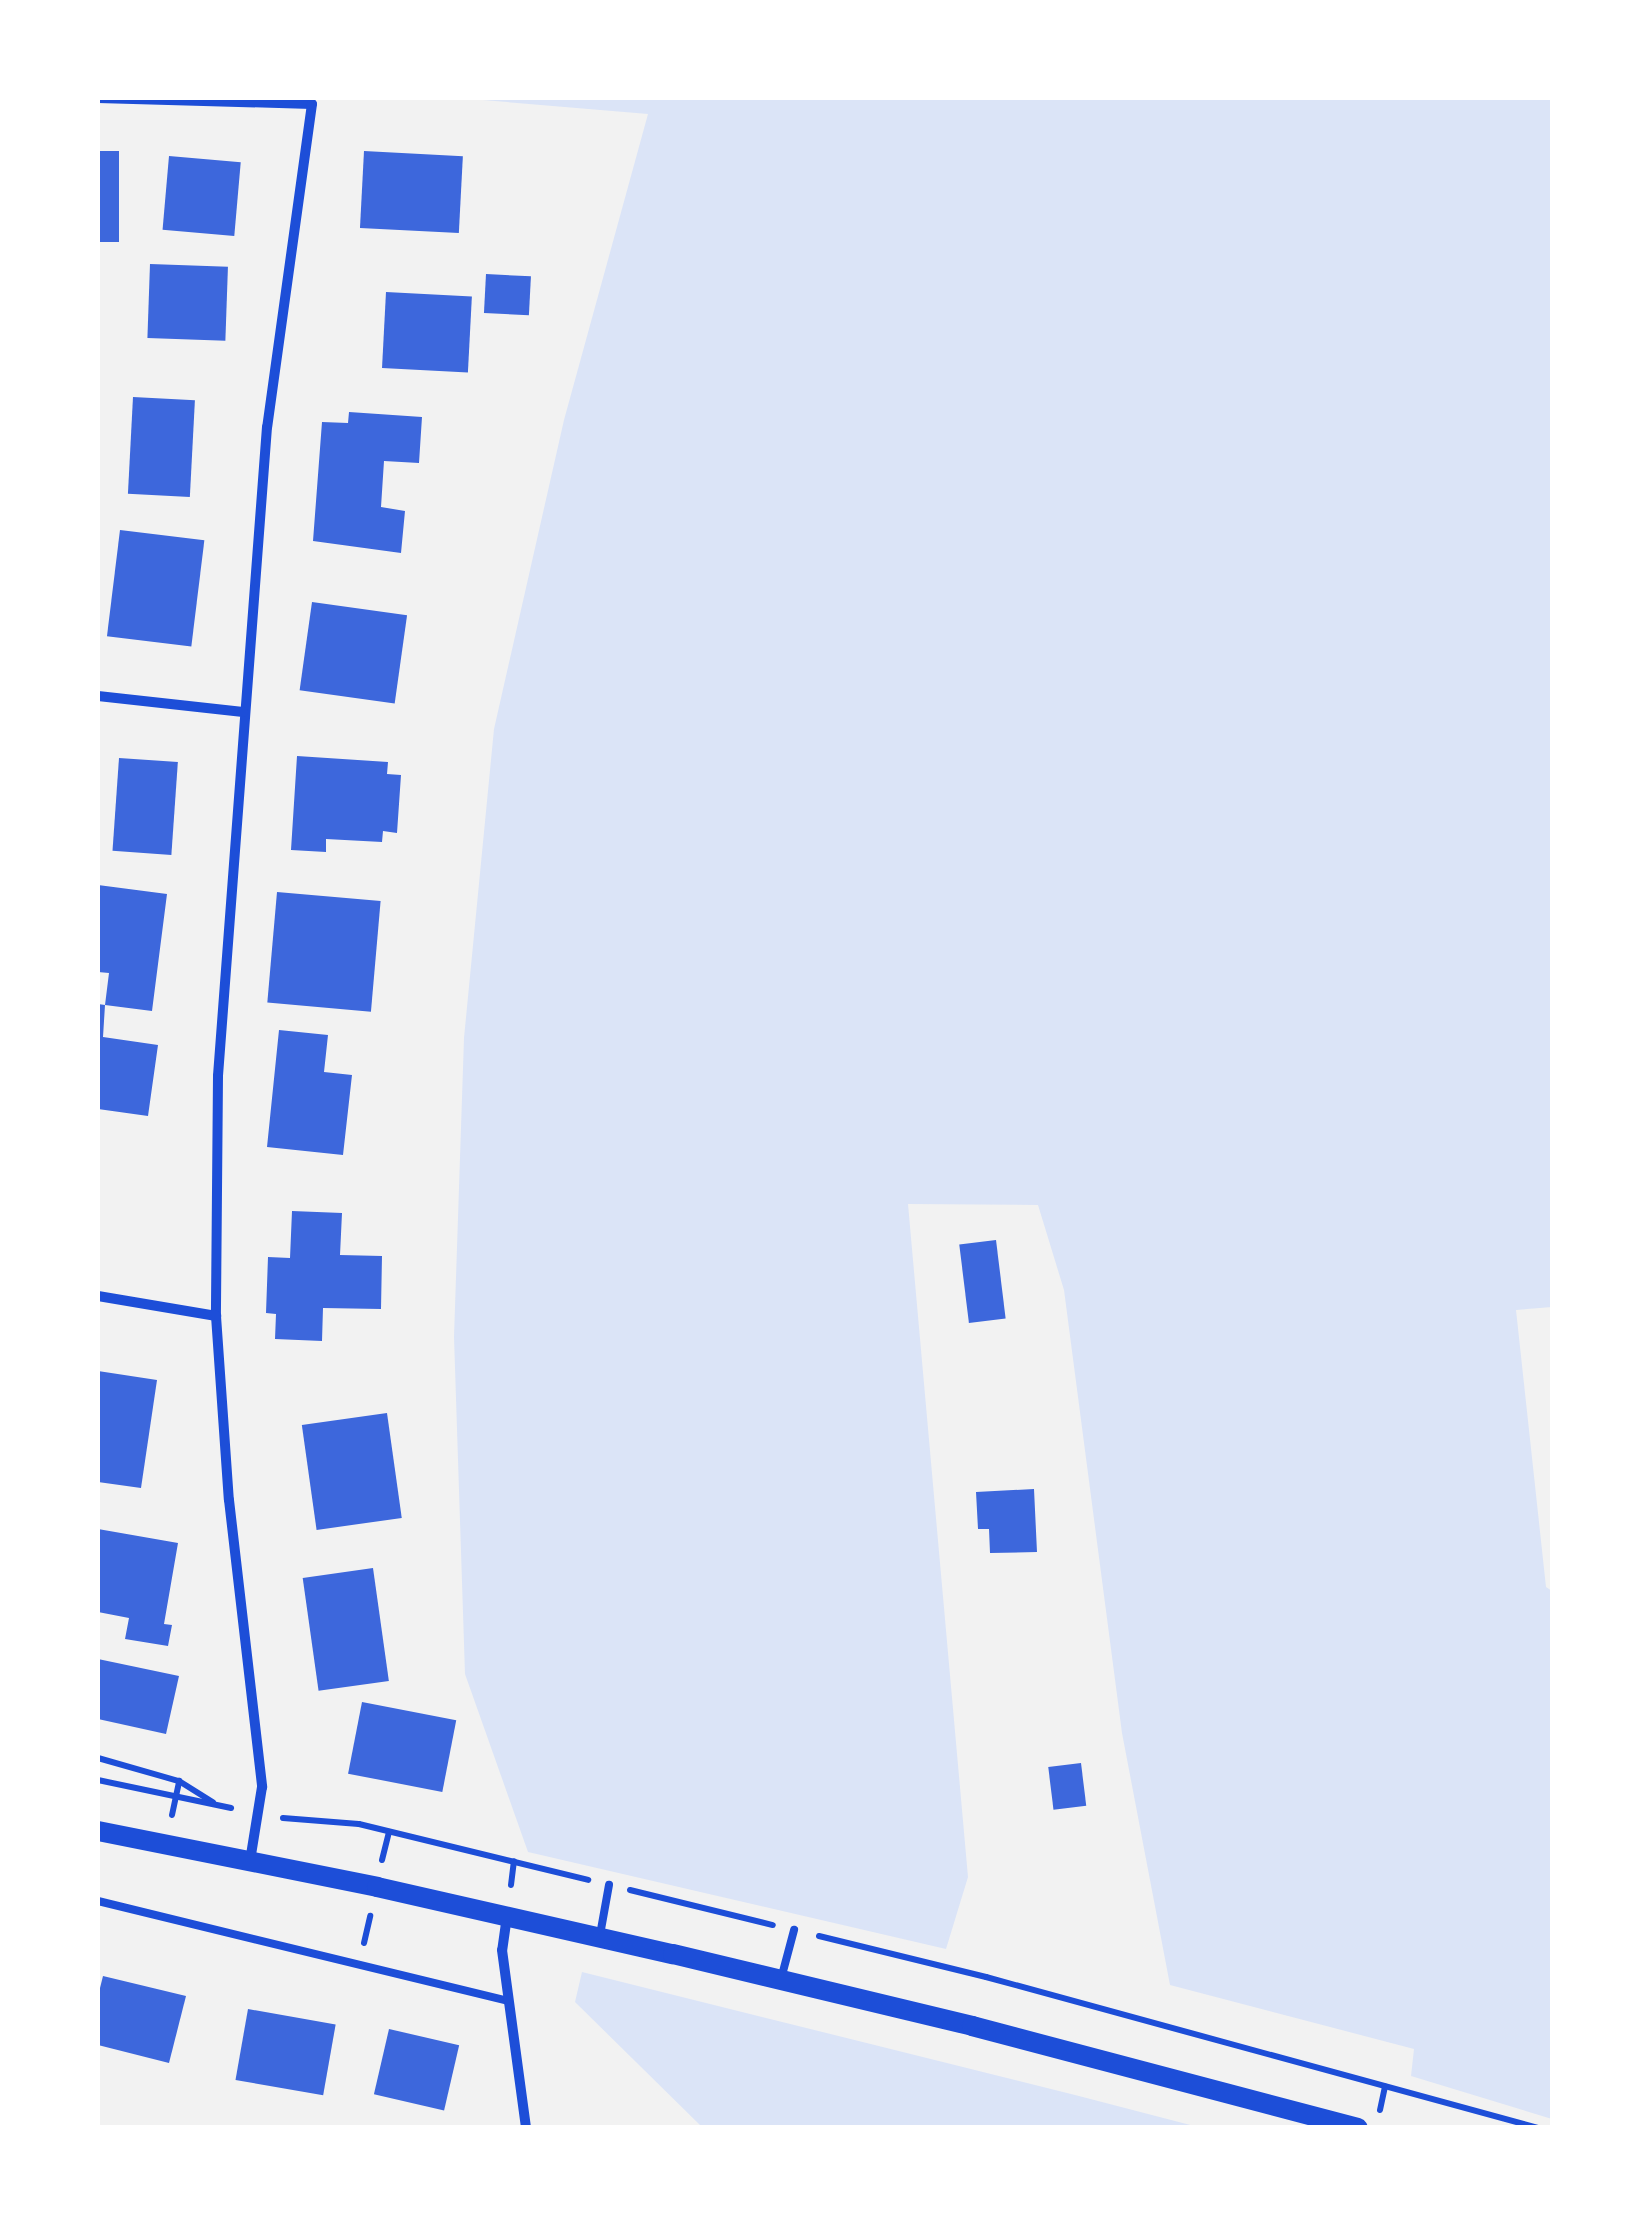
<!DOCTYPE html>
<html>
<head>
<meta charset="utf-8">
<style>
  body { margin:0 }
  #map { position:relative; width:1650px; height:2225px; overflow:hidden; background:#f2f2f2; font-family:Figtree,sans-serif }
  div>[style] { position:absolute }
  .green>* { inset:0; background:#dbe4f7 }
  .building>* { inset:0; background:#3d67dc; transform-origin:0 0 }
  .path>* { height:6px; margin:-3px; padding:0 3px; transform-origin:3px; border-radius:3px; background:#1d4ed8 }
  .service>* { height:8px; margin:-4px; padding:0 4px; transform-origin:4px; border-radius:4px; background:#1d4ed8 }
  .minor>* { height:10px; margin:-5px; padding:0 5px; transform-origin:5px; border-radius:5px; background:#1d4ed8 }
  .secondary>* { height:20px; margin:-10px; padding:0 10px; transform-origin:10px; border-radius:10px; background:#1d4ed8 }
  span { translate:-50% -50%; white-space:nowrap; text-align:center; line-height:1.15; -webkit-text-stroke:8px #fff; paint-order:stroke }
  .frame { position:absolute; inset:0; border:100px solid #fff; pointer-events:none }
</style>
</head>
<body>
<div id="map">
  <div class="green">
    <i style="clip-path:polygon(459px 98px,1552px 98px,1552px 1307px,1516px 1310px,1546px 1587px,1552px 1591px,1552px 2119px,1411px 2076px,1414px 2049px,1170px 1985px,1122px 1733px,1064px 1290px,1038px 1205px,908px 1204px,968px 1877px,946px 1949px,528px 1852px,465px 1674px,454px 1337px,464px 1038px,494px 729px,564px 420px,648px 114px)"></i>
    <i style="clip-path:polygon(582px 1972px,1075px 2095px,1198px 2127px,702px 2127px,575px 2002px)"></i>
  </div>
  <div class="building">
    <i style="left:98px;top:151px;width:21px;height:91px"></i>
    <i style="left:364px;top:151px;width:99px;height:77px;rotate:3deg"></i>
    <i style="left:169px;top:156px;width:72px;height:74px;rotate:5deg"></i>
    <i style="left:150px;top:264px;width:78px;height:74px;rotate:2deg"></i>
    <i style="left:486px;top:274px;width:45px;height:39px;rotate:3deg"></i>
    <i style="left:386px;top:292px;width:86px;height:76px;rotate:3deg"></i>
    <i style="left:133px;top:397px;width:62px;height:97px;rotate:3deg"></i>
    <i style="clip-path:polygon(349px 412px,422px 417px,419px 463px,384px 461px,381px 507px,405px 511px,401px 553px,313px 541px,322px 422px,348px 423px)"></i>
    <i style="left:120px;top:530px;width:85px;height:107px;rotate:7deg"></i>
    <i style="left:312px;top:602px;width:96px;height:89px;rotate:8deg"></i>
    <i style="clip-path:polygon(297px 756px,388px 762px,387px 774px,401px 775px,397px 833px,383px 831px,382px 842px,326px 839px,326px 852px,291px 850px)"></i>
    <i style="left:119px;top:758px;width:59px;height:93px;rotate:4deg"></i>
    <i style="clip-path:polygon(98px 885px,167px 894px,152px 1011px,105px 1005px,109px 973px,98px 972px)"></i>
    <i style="left:277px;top:892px;width:104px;height:111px;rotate:5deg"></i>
    <i style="clip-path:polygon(98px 1004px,105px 1005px,103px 1037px,158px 1045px,148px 1116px,98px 1109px)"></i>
    <i style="clip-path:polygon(279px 1030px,328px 1035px,324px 1072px,352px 1075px,343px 1155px,267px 1147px)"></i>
    <i style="clip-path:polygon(292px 1211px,342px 1213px,340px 1255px,382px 1256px,381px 1309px,323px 1308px,322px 1341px,275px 1339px,276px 1314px,266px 1313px,268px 1257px,290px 1258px)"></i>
    <i style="left:996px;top:1240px;width:79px;height:37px;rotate:83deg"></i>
    <i style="clip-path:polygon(98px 1371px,157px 1380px,141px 1488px,98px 1482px)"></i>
    <i style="left:387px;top:1413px;width:106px;height:86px;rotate:82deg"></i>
    <i style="clip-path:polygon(1034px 1489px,1037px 1552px,990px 1553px,989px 1529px,978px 1529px,976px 1492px)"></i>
    <i style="clip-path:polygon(98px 1529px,178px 1543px,164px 1624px,172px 1625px,168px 1646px,125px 1639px,129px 1618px,98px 1612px)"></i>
    <i style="left:373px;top:1568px;width:114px;height:71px;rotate:82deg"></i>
    <i style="clip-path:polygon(98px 1659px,179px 1676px,166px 1734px,98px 1719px)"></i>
    <i style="left:362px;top:1702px;width:96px;height:73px;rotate:11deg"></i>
    <i style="left:1081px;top:1763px;width:43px;height:33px;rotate:83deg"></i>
    <i style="clip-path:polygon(103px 1976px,186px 1996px,169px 2063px,98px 2045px,98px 1996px)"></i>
    <i style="left:248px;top:2009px;width:89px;height:72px;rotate:10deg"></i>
    <i style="left:389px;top:2029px;width:72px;height:67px;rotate:13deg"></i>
  </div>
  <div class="path">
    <i style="left:98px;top:1758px;width:84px;rotate:15.9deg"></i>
    <i style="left:179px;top:1781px;width:40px;rotate:32deg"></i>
    <i style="left:98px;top:1780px;width:136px;rotate:11.9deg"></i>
    <i style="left:172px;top:1815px;width:35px;rotate:-78deg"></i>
    <i style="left:283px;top:1818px;width:76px;rotate:4.5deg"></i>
    <i style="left:359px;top:1824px;width:236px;rotate:13.7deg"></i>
    <i style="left:382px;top:1860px;width:29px;rotate:-76deg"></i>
    <i style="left:511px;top:1885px;width:24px;rotate:-83deg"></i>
    <i style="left:630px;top:1890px;width:147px;rotate:13.8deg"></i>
    <i style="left:819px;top:1936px;width:172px;rotate:13.8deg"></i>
    <i style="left:986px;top:1977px;width:572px;rotate:15.3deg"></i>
    <i style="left:364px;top:1943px;width:28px;rotate:-77deg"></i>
    <i style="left:1380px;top:2110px;width:24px;rotate:-78deg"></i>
  </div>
  <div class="service">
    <i style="left:98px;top:1901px;width:422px;rotate:13.7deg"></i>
    <i style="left:600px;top:1935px;width:51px;rotate:-79.8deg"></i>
    <i style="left:781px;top:1979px;width:51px;rotate:-75.1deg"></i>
  </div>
  <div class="minor">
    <i style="left:98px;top:98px;width:214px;rotate:1.6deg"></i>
    <i style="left:312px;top:104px;width:326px;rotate:97.9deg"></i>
    <i style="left:267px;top:427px;width:651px;rotate:94.32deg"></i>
    <i style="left:218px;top:1076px;width:240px;rotate:90.5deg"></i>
    <i style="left:216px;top:1316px;width:184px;rotate:86deg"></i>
    <i style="left:229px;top:1500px;width:289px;rotate:83.4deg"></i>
    <i style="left:262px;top:1787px;width:75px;rotate:99.2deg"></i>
    <i style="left:98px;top:696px;width:146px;rotate:6.3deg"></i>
    <i style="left:98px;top:1296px;width:120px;rotate:9.6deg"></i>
    <i style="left:507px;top:1916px;width:34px;rotate:98deg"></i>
    <i style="left:502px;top:1950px;width:180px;rotate:82.3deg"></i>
  </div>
  <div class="secondary">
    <i style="left:98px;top:1831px;width:285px;rotate:11.3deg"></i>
    <i style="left:377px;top:1887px;width:303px;rotate:12.8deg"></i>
    <i style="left:673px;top:1954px;width:308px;rotate:13.5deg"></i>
    <i style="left:972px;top:2026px;width:399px;rotate:14.8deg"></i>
  </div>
  <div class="frame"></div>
</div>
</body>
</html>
